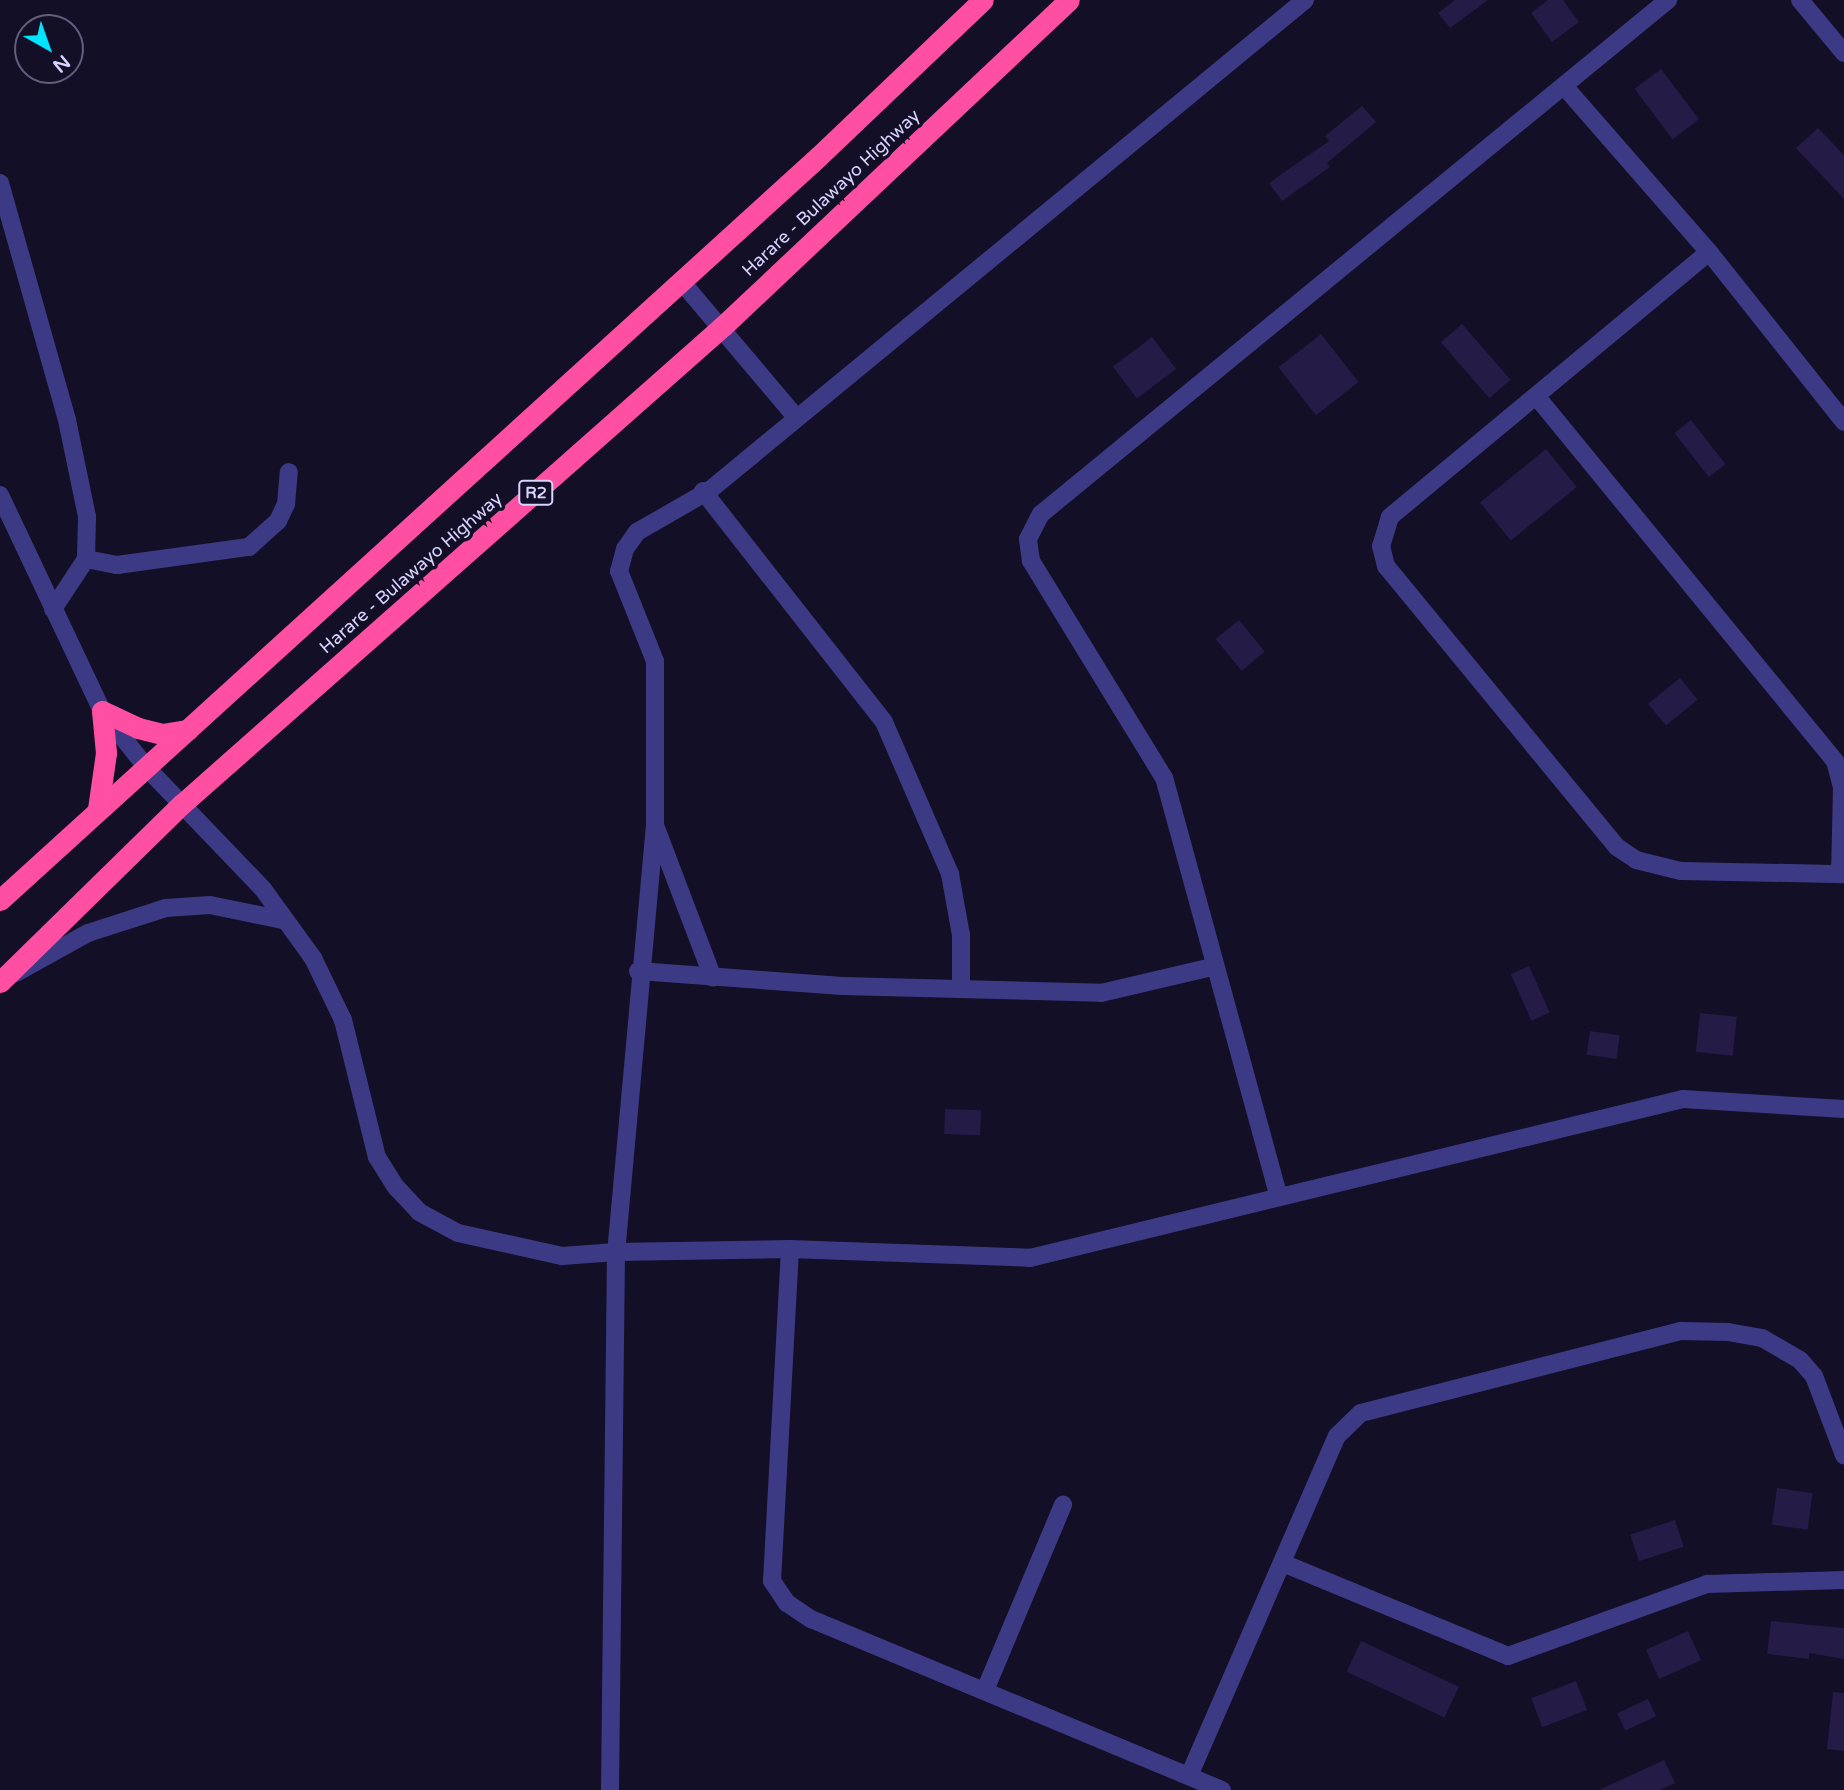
<!DOCTYPE html>
<html>
<head>
<meta charset="utf-8">
<style>
  body { margin:0 }
  #map { position:relative; width:1844px; height:1790px; overflow:hidden; background:#130f26; font-family:"Varela Round",sans-serif }
  div>[style] { position:absolute }
  .building>* { inset:0; background:#241b47; transform-origin:0 0 }
  .minor>* { height:18px; margin:-9px; padding:0 9px; transform-origin:9px; border-radius:9px; background:#3d3a85 }
  .highway>* { height:21px; margin:-10.5px; padding:0 10.5px; transform-origin:10.5px; border-radius:10.5px; background:#ff4fa3 }
  span { translate:-50% -50%; white-space:nowrap; text-align:center; line-height:1.15; -webkit-text-stroke:7px #130f26; paint-order:stroke }
  .shield-label span { padding:2px 5px; background:#130f26; border:2px solid; border-radius:5px; -webkit-text-stroke-width:0 }
  .shield-label { font-size:16px; color:#d9d4ff; font-weight:700 }
  .street-label { font-size:18px; color:#d9d4ff }
  .north { position:absolute; left:14px; top:14px; width:70px; height:70px; box-sizing:border-box; background:#130f26; border:2px solid #625e7d; border-radius:50%; rotate:140deg; font-size:19px; font-weight:700; line-height:28px; text-align:center; color:#d9d4ff }
  .north::after { content:''; display:block; margin:auto; width:24px; height:32px; background:#00e5ff; clip-path:polygon(50% 0,100% 100%,50% 72%,0 100%) }
</style>
</head>
<body>
<div id="map">
  <div class="building">
    <i style="clip-path:polygon(1455px 0,1488px 0,1450px 28px,1438px 13px)"></i>
    <i style="clip-path:polygon(1548px 0,1563px 0,1579px 22px,1552px 42px,1531px 13px)"></i>
    <i style="left:1661px;top:69px;width:63px;height:33px;rotate:53deg"></i>
    <i style="clip-path:polygon(1362px 106px,1376px 122px,1327px 163px,1330px 167px,1282px 201px,1269px 183px,1329px 141px,1325px 136px)"></i>
    <i style="clip-path:polygon(1818px 128px,1844px 155px,1844px 199px,1796px 148px)"></i>
    <i style="left:1462px;top:324px;width:74px;height:28px;rotate:49deg"></i>
    <i style="left:1321px;top:334px;width:61px;height:54px;rotate:52deg"></i>
    <i style="left:1152px;top:337px;width:40px;height:49px;rotate:53deg"></i>
    <i style="left:1691px;top:420px;width:56px;height:21px;rotate:52deg"></i>
    <i style="left:1546px;top:449px;width:49px;height:85px;rotate:51deg"></i>
    <i style="left:1239px;top:620px;width:41px;height:30px;rotate:51deg"></i>
    <i style="left:1680px;top:678px;width:28px;height:41px;rotate:51deg"></i>
    <i style="left:1529px;top:966px;width:51px;height:20px;rotate:66deg"></i>
    <i style="left:1700px;top:1013px;width:37px;height:39px;rotate:6deg"></i>
    <i style="left:1590px;top:1031px;width:30px;height:24px;rotate:8deg"></i>
    <i style="left:945px;top:1109px;width:36px;height:25px;rotate:2deg"></i>
    <i style="left:1777px;top:1488px;width:36px;height:37px;rotate:8deg"></i>
    <i style="left:1675px;top:1520px;width:28px;height:47px;rotate:72deg"></i>
    <i style="clip-path:polygon(1771px 1621px,1844px 1628px,1844px 1659px,1809px 1653px,1809px 1659px,1767px 1654px)"></i>
    <i style="left:1688px;top:1631px;width:32px;height:46px;rotate:66deg"></i>
    <i style="left:1361px;top:1641px;width:108px;height:34px;rotate:25deg"></i>
    <i style="left:1576px;top:1681px;width:31px;height:48px;rotate:69deg"></i>
    <i style="clip-path:polygon(1833px 1692px,1844px 1693px,1844px 1751px,1827px 1749px)"></i>
    <i style="left:1648px;top:1699px;width:19px;height:34px;rotate:65deg"></i>
    <i style="clip-path:polygon(1664px 1760px,1675px 1783px,1660px 1790px,1599px 1790px)"></i>
  </div>
  <div class="minor">
    <i style="left:1305px;top:0;width:771px;rotate:140.53deg"></i>
    <i style="left:710px;top:490px;width:84px;rotate:150.1deg"></i>
    <i style="left:637px;top:532px;width:21px;rotate:125deg"></i>
    <i style="left:625px;top:549px;width:23px;rotate:105deg"></i>
    <i style="left:619px;top:571px;width:97px;rotate:68.2deg"></i>
    <i style="left:655px;top:661px;width:164px;rotate:90deg"></i>
    <i style="left:655px;top:825px;width:429px;rotate:95.2deg"></i>
    <i style="left:616px;top:1252px;width:174px;rotate:-1deg"></i>
    <i style="left:790px;top:1249px;width:240px;rotate:2.1deg"></i>
    <i style="left:1030px;top:1258px;width:672px;rotate:-13.68deg"></i>
    <i style="left:1683px;top:1099px;width:161px;rotate:3.6deg"></i>
    <i style="left:1800px;top:0;width:69px;rotate:50.3deg"></i>
    <i style="left:1564px;top:86px;width:220px;rotate:48.9deg"></i>
    <i style="left:1709px;top:252px;width:217px;rotate:51.5deg"></i>
    <i style="left:0;top:183px;width:246px;rotate:74.2deg"></i>
    <i style="left:67px;top:420px;width:99px;rotate:78.3deg"></i>
    <i style="left:87px;top:517px;width:42px;rotate:91.4deg"></i>
    <i style="left:86px;top:559px;width:60px;rotate:123.4deg"></i>
    <i style="left:1709px;top:252px;width:415px;rotate:140.3deg"></i>
    <i style="left:1390px;top:517px;width:30px;rotate:107deg"></i>
    <i style="left:1381px;top:546px;width:21px;rotate:76deg"></i>
    <i style="left:1386px;top:566px;width:364px;rotate:50.6deg"></i>
    <i style="left:1617px;top:847px;width:23px;rotate:34deg"></i>
    <i style="left:1636px;top:860px;width:46px;rotate:13.7deg"></i>
    <i style="left:1681px;top:871px;width:163px;rotate:1.1deg"></i>
    <i style="left:681px;top:281px;width:177px;rotate:49.8deg"></i>
    <i style="left:1537px;top:397px;width:470px;rotate:50.7deg"></i>
    <i style="left:1835px;top:761px;width:28px;rotate:75deg"></i>
    <i style="left:1842px;top:788px;width:86px;rotate:91.3deg"></i>
    <i style="left:703px;top:491px;width:293px;rotate:51.9deg"></i>
    <i style="left:884px;top:722px;width:166px;rotate:66.5deg"></i>
    <i style="left:950px;top:874px;width:62px;rotate:79.8deg"></i>
    <i style="left:961px;top:935px;width:51px;rotate:90deg"></i>
    <i style="left:0;top:495px;width:239px;rotate:64.7deg"></i>
    <i style="left:102px;top:711px;width:71px;rotate:51.8deg"></i>
    <i style="left:146px;top:767px;width:169px;rotate:46.2deg"></i>
    <i style="left:263px;top:889px;width:85px;rotate:54.1deg"></i>
    <i style="left:313px;top:958px;width:69px;rotate:64.2deg"></i>
    <i style="left:343px;top:1020px;width:141px;rotate:76.1deg"></i>
    <i style="left:377px;top:1157px;width:36px;rotate:58deg"></i>
    <i style="left:396px;top:1187px;width:34px;rotate:47deg"></i>
    <i style="left:419px;top:1212px;width:44px;rotate:28.3deg"></i>
    <i style="left:458px;top:1233px;width:107px;rotate:12.5deg"></i>
    <i style="left:562px;top:1256px;width:54px;rotate:-4.2deg"></i>
    <i style="left:616px;top:1252px;width:538px;rotate:90.64deg"></i>
    <i style="left:86px;top:559px;width:32px;rotate:11deg"></i>
    <i style="left:117px;top:565px;width:133px;rotate:-7.8deg"></i>
    <i style="left:249px;top:547px;width:39px;rotate:-42deg"></i>
    <i style="left:278px;top:521px;width:19px;rotate:-65deg"></i>
    <i style="left:286px;top:504px;width:32px;rotate:-85deg"></i>
    <i style="left:656px;top:828px;width:160px;rotate:69.2deg"></i>
    <i style="left:638px;top:971px;width:205px;rotate:4.2deg"></i>
    <i style="left:842px;top:986px;width:259px;rotate:1.5deg"></i>
    <i style="left:1101px;top:993px;width:114px;rotate:-13.2deg"></i>
    <i style="left:16px;top:973px;width:82px;rotate:-29.1deg"></i>
    <i style="left:88px;top:933px;width:82px;rotate:-17.8deg"></i>
    <i style="left:166px;top:908px;width:44px;rotate:-3.9deg"></i>
    <i style="left:210px;top:905px;width:75px;rotate:11.6deg"></i>
    <i style="left:1278px;top:1194px;width:431px;rotate:-105.3deg"></i>
    <i style="left:1164px;top:778px;width:255px;rotate:-121.5deg"></i>
    <i style="left:1031px;top:561px;width:22px;rotate:-98deg"></i>
    <i style="left:1028px;top:539px;width:28px;rotate:-63deg"></i>
    <i style="left:1041px;top:514px;width:811px;rotate:-39.34deg"></i>
    <i style="left:790px;top:1249px;width:332px;rotate:93.1deg"></i>
    <i style="left:772px;top:1581px;width:27px;rotate:56deg"></i>
    <i style="left:787px;top:1603px;width:29px;rotate:34deg"></i>
    <i style="left:811px;top:1619px;width:445px;rotate:22.6deg"></i>
    <i style="left:1285px;top:1564px;width:241px;rotate:22.4deg"></i>
    <i style="left:1508px;top:1656px;width:212px;rotate:-19.9deg"></i>
    <i style="left:1707px;top:1584px;width:137px;rotate:-1.7deg"></i>
    <i style="left:986px;top:1688px;width:199px;rotate:-67.2deg"></i>
    <i style="left:1189px;top:1776px;width:371px;rotate:-66.5deg"></i>
    <i style="left:1337px;top:1436px;width:33px;rotate:-44deg"></i>
    <i style="left:1361px;top:1413px;width:330px;rotate:-14.4deg"></i>
    <i style="left:1681px;top:1331px;width:47px;rotate:1.2deg"></i>
    <i style="left:1728px;top:1332px;width:35px;rotate:10deg"></i>
    <i style="left:1762px;top:1338px;width:44px;rotate:30.1deg"></i>
    <i style="left:1800px;top:1360px;width:21px;rotate:49deg"></i>
    <i style="left:1814px;top:1376px;width:85px;rotate:69.2deg"></i>
  </div>
  <div class="highway">
    <i style="left:102px;top:711px;width:40px;rotate:25deg"></i>
    <i style="left:138px;top:728px;width:25px;rotate:14deg"></i>
    <i style="left:162px;top:734px;width:26px;rotate:-9deg"></i>
    <i style="left:98px;top:809px;width:57px;rotate:-81.9deg"></i>
    <i style="left:106px;top:753px;width:42px;rotate:-95.4deg"></i>
    <i style="left:0;top:900px;width:1106px;rotate:-42.25deg"></i>
    <i style="left:819px;top:156px;width:226px;rotate:-43.6deg"></i>
    <i style="left:0;top:982px;width:255px;rotate:-44.4deg"></i>
    <i style="left:182px;top:804px;width:722px;rotate:-41.46deg"></i>
    <i style="left:723px;top:326px;width:475px;rotate:-43.3deg"></i>
  </div>
  <div class="shield-label">
    <span style="left:536px;top:493px">R2</span>
  </div>
  <div class="street-label">
    <span style="left:831px;top:193px;rotate:-43deg">Harare - Bulawayo Highway</span>
    <span style="left:411px;top:573px;rotate:-41deg">Harare - Bulawayo Highway</span>
  </div>
  <div class="north">N</div>
</div>
</body>
</html>
